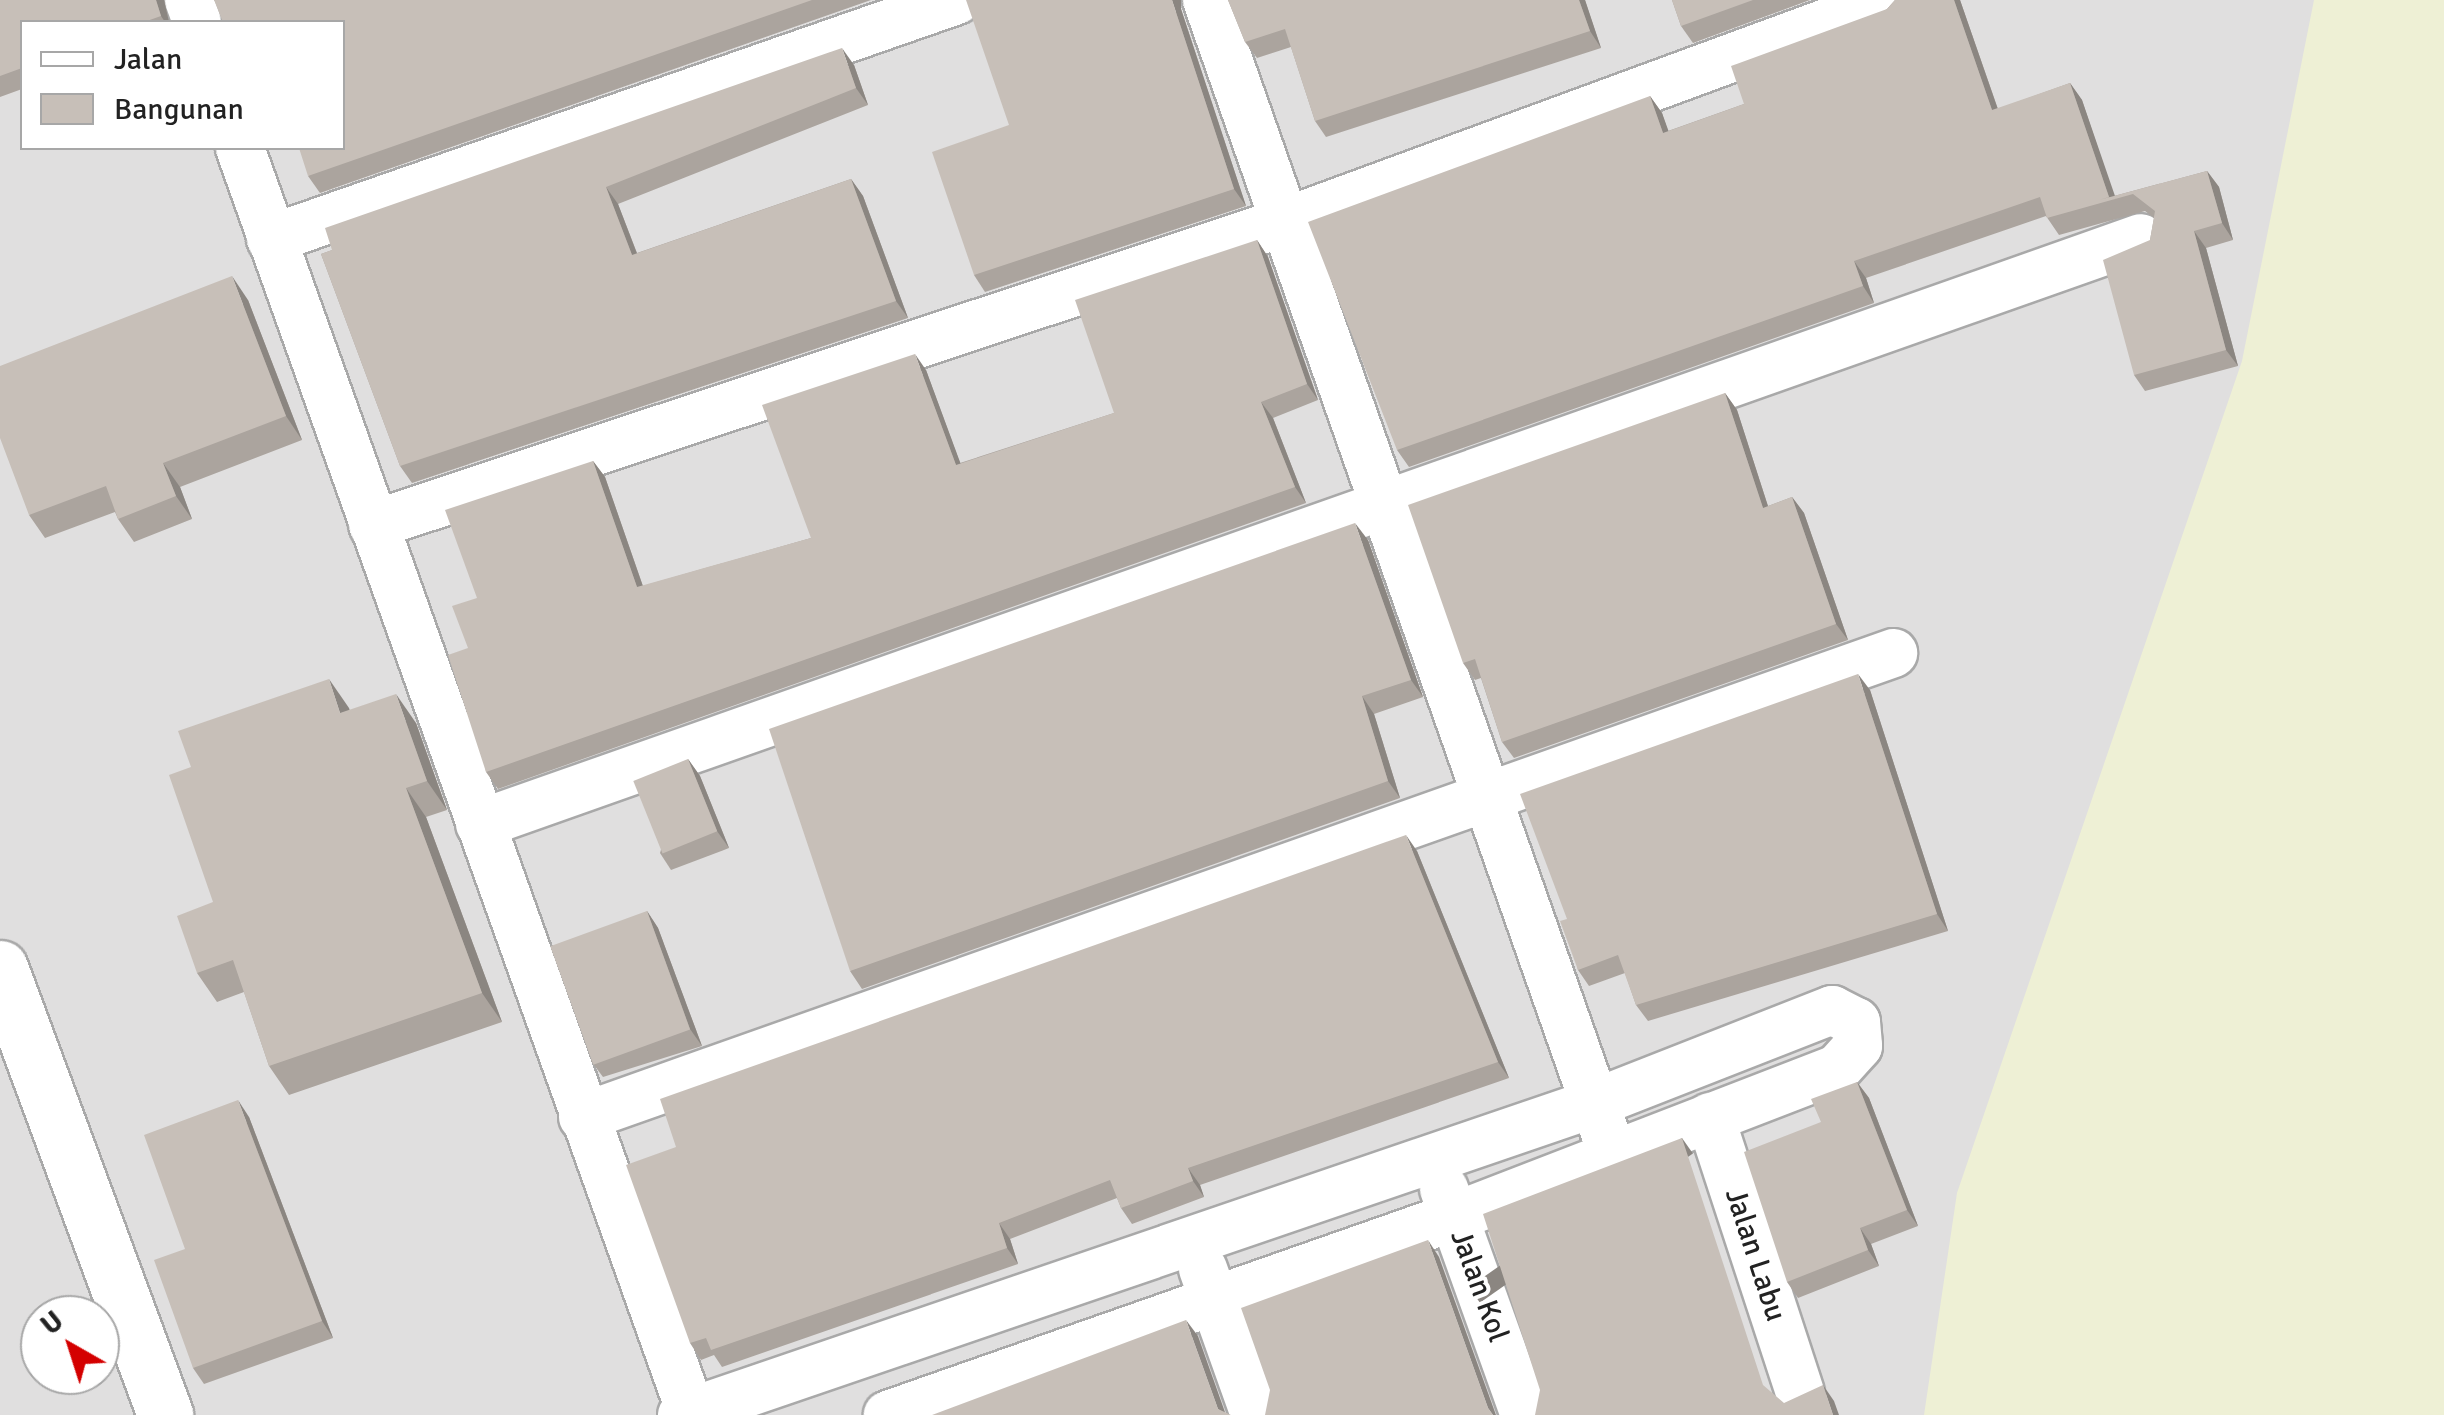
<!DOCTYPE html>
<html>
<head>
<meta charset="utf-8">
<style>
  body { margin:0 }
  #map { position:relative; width:2444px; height:1415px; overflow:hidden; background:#f2efe9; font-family:Signika,sans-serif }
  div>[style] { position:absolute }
  .residential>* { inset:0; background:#e0dfdf }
  .farmland>* { inset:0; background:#eef0d5 }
  .roads { filter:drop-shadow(2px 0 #a9a9a9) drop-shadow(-2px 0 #a9a9a9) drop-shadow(0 2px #a9a9a9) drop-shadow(0 -2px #a9a9a9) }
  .minor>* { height:48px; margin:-24px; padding:0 24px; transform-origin:24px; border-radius:24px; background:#fff }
  .tertiary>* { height:55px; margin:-27.5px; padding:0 27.5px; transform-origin:27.5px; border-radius:27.5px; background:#fff }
  .wall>* { inset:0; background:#aba49e }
  .shaded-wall>* { inset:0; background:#8b8681; transform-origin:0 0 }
  .building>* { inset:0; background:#c7bfb8; transform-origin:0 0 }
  span { translate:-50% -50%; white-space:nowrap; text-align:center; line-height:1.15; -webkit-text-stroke:8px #fff; paint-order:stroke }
  .street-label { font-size:30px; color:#222 }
  .legend { position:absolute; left:20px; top:20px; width:325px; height:130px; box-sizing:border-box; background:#fff; border:2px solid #a7a7a7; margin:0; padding:12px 18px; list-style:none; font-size:30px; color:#222 }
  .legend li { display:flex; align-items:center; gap:20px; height:50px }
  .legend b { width:50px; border:2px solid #a7a7a7 }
  .north { position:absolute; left:20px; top:1295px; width:100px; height:100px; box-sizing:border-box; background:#fff; border:2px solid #a7a7a7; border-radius:50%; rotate:321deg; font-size:28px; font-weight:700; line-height:40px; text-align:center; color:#222 }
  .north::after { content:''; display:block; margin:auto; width:35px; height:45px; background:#d40000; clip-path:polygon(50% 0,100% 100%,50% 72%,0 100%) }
</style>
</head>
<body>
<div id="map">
  <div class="residential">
    <i style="clip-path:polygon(evenodd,0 0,2444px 0,2444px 1415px,0 1415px,0 0,22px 22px,342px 22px,342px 148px,22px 148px,22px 22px,0 0,40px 1315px,100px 1315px,100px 1375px,40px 1375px,40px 1315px)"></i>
  </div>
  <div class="farmland">
    <i style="clip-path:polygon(2314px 0,2444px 0,2444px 1415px,1924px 1415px,1957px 1193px,2242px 361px)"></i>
  </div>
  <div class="roads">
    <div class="minor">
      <i style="left:189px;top:0;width:23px;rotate:70deg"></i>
      <i style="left:1207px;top:0;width:1201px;rotate:70.64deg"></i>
      <i style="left:240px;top:148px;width:1345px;rotate:70.37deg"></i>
      <i style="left:271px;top:239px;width:726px;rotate:-19.21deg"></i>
      <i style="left:373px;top:525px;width:961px;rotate:-18.38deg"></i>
      <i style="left:1285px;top:222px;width:644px;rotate:-20.18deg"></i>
      <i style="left:480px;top:824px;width:1761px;rotate:-19.43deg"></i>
      <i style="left:583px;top:1117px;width:1390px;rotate:-19.5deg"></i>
      <i style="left:1710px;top:1117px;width:289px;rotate:71.9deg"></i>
      <i style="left:1444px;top:1189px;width:240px;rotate:70.3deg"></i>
      <i style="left:1203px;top:1269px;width:155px;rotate:70.4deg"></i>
      <i style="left:682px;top:1415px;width:965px;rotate:-18.87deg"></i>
      <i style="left:1595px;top:1103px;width:255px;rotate:-21.4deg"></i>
      <i style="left:1832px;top:1010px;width:27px;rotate:27deg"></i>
      <i style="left:1856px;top:1022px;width:24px;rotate:85deg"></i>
      <i style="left:1858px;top:1046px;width:31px;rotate:132deg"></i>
      <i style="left:1837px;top:1069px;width:412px;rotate:158.9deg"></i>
      <i style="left:1453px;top:1217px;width:599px;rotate:160.69deg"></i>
    </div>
    <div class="tertiary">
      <i style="left:0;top:968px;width:476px;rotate:69.7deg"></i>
    </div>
  </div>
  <div class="wall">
    <i style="clip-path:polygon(0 0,164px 0,169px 22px,22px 22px,22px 89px,0 97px)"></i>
    <i style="clip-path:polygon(214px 0,871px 0,320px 193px,308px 176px,342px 148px)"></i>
    <i style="clip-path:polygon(1228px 0,1585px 0,1601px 48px,1326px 137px,1315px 121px,1291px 47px,1257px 58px,1245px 42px)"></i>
    <i style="clip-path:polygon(1672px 0,1810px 0,1693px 43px,1681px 26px)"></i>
    <i style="clip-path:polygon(1895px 0,1960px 0,1998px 109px,2070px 83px,2082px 100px,2114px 196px,2207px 171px,2219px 187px,2233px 240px,2206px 248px,2238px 366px,2145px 391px,2134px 375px,2150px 240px,2154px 218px,2145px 211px,2059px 235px,2046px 216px,1866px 278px,1874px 303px,1409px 467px,1397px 450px,1650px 96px,1662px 113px,1668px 131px,1744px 104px,1887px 9px)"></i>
    <i style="clip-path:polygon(1181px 9px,1246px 206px,985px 292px,974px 275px,1009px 125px)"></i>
    <i style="clip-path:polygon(854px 65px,868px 105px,618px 204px,637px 253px,851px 179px,863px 196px,908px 318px,412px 483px,400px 466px,321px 254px)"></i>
    <i style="clip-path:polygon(1257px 240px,1268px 257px,1318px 400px,1273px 418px,1306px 503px,498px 789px,486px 772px,468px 648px,477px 598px,593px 461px,605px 477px,643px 586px,811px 538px,926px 370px,960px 463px,1114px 413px)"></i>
    <i style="clip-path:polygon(248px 300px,302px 440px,180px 487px,192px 519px,134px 542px,118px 519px,115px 512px,45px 538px,29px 515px)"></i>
    <i style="clip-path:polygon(1725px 393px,1737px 410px,1768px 506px,1792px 497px,1804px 513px,1848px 640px,1514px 758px,1502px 742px,1481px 678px,1475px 680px,1463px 663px)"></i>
    <i style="clip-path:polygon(1368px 540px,1423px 697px,1374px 714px,1400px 798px,862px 989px,850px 971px)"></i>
    <i style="clip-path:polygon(1870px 690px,1948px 931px,1648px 1021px,1636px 1005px,1625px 973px,1589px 986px,1578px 970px,1567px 919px)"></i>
    <i style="clip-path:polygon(350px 710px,416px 723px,447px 810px,426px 817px,502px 1022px,289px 1095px,269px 1066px,244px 992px,217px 1002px,197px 973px,213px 902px)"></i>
    <i style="clip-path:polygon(688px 759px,700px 776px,729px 848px,671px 870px,660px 853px)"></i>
    <i style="clip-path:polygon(1417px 851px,1509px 1078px,1200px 1185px,1204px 1197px,1132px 1224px,1121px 1208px,1117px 1198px,1010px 1239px,1018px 1264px,722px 1367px,714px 1355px,701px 1360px,690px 1343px,676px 1147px)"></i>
    <i style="clip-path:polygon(647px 911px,658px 928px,702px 1046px,603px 1077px,591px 1061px)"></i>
    <i style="clip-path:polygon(1857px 1082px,1869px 1098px,1918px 1226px,1871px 1244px,1879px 1266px,1798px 1298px,1787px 1282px,1821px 1122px)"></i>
    <i style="clip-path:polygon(249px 1117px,333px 1338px,204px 1384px,193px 1368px,185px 1249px)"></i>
  </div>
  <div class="shaded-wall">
    <i style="clip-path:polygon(156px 0,164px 0,169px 22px,165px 22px,161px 16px)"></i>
    <i style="clip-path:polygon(1172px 0,1181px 0,1181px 9px,1246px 206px,1234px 189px)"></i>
    <i style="clip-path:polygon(1579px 0,1585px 0,1601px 48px,1590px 31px)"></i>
    <i style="clip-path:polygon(1954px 0,1960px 0,2004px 127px,1992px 110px)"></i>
    <i style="clip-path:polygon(842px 48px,854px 65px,868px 105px,856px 88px)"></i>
    <i style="clip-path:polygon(2070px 83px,2082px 100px,2116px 199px,2109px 197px)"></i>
    <i style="clip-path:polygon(1650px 96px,1662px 113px,1675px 149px,1663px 133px)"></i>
    <i style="clip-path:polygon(2207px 171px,2219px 187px,2233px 240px,2222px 223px)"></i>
    <i style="clip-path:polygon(851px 179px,863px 196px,908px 318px,896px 301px)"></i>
    <i style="clip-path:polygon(606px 187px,618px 204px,644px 272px,632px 255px)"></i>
    <i style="clip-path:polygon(2194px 231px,2206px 248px,2238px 366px,2226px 350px)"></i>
    <i style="clip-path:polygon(1257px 240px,1268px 257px,1318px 400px,1307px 384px)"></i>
    <i style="clip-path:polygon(1854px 261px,1866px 278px,1874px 303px,1863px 286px)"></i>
    <i style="clip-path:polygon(232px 276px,248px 300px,302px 440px,286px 416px)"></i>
    <i style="clip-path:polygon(915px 354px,926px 370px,967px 481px,956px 465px)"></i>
    <i style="clip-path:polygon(1725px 393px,1737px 410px,1774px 525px,1763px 508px)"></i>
    <i style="clip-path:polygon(1261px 402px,1273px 418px,1306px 503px,1295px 487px)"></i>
    <i style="clip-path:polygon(593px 461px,605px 477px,649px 604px,637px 587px)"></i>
    <i style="clip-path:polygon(163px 463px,180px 487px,192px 519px,176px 496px)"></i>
    <i style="clip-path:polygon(1792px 497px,1804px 513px,1848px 640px,1836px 624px)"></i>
    <i style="clip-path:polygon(1355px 523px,1368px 540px,1423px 697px,1411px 680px)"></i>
    <i style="clip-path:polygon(1858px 674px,1870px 690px,1948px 931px,1937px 914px)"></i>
    <i style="clip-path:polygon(329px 679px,349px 708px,361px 742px,340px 713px)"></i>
    <i style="clip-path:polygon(396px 694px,416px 723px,447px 810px,427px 781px)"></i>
    <i style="clip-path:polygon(1362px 696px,1374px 714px,1400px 798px,1388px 781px)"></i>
    <i style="clip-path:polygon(688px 759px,700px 776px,729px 848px,717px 831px)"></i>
    <i style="clip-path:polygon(406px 788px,426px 817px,502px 1022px,482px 993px)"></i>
    <i style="clip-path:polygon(1406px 835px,1417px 851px,1509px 1078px,1498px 1062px)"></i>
    <i style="clip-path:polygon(647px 911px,658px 928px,702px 1046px,690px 1029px)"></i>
    <i style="clip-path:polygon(1857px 1082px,1869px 1098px,1918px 1226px,1907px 1210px)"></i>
    <i style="clip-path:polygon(238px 1100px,249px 1117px,333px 1338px,322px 1321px)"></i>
    <i style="left:1682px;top:1138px;width:19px;height:260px;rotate:55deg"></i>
    <i style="clip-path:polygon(1188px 1168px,1200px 1185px,1204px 1197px,1193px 1181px)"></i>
    <i style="clip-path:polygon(999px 1223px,1010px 1239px,1018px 1264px,1007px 1248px)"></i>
    <i style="clip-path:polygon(1860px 1228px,1871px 1244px,1879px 1266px,1868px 1250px)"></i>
    <i style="clip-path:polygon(1428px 1240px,1439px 1257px,1496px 1415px,1493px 1415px,1488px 1408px)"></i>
    <i style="clip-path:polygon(1186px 1320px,1198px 1336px,1226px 1415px,1218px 1409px)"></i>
    <i style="clip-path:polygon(1823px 1385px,1834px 1401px,1839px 1415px,1833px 1415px)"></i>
  </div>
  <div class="building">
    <i style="clip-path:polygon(0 0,156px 0,161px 16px,144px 22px,22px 22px,22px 68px,0 76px)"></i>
    <i style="clip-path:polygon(214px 0,812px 0,308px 176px,299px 148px,342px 148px,342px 22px,223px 22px)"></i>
    <i style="clip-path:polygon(966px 0,1172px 0,1234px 189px,974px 275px,932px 152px,1009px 125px)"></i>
    <i style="clip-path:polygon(1228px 0,1579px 0,1590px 31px,1315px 121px,1285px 29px,1245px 42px)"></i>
    <i style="clip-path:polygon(1672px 0,1753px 0,1681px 26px)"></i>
    <i style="clip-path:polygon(1895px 0,1954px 0,1992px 110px,2070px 83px,2109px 197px,2099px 200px,2207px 171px,2222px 223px,2194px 231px,2226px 350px,2134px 375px,2103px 260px,2150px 240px,2155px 211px,2133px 194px,2047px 218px,2040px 197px,1854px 261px,1863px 286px,1397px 450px,1308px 222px,1650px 96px,1663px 133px,1744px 104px,1731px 66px,1887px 9px)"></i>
    <i style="clip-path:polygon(842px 48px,856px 88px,606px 187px,632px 255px,851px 179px,896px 301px,400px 466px,321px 254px,332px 250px,325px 228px)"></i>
    <i style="clip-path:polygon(1257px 240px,1307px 384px,1261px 402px,1295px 487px,486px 772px,448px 655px,468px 648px,452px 606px,477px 598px,445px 510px,593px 461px,637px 587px,811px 538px,762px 405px,915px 354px,956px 465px,1114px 413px,1075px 300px)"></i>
    <i style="clip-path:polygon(232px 276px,286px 416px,163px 463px,176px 496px,118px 519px,106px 486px,29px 515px,0 438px,0 366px)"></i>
    <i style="clip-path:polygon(1725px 393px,1763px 508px,1792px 497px,1836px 624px,1502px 742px,1475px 659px,1463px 663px,1408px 505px)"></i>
    <i style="clip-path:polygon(1355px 523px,1411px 680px,1362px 696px,1388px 781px,850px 971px,769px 729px)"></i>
    <i style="clip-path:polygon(1858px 674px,1937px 914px,1636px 1005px,1618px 955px,1578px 970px,1560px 921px,1567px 919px,1520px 794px)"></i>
    <i style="clip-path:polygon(329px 679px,340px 713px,396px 694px,427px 781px,406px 788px,482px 993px,269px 1066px,233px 960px,197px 973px,177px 916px,213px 902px,169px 775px,191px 767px,178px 731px)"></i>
    <i style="left:688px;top:759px;width:78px;height:59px;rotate:68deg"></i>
    <i style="clip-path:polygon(1406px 835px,1498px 1062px,1188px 1168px,1193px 1181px,1121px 1208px,1110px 1180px,999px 1223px,1007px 1248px,711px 1350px,706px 1338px,690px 1343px,626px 1165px,676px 1147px,660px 1099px)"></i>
    <i style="left:647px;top:911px;width:126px;height:103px;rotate:70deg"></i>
    <i style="clip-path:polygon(1857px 1082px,1907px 1210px,1860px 1228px,1868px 1250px,1787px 1282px,1744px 1152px,1821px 1122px,1811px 1099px)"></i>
    <i style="clip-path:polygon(238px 1100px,322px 1321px,193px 1368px,154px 1260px,185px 1249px,144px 1135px)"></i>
    <i style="clip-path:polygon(1682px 1138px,1763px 1385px,1784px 1403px,1823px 1385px,1833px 1415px,1535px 1415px,1540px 1390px,1483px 1214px)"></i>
    <i style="clip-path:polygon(1428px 1240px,1488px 1408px,1493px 1415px,1265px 1415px,1270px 1390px,1241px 1308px)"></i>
    <i style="clip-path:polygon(1186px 1320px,1218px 1409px,1231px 1415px,932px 1415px)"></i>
  </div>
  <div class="street-label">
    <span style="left:1755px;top:1255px;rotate:72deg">Jalan Labu</span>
    <span style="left:1479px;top:1286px;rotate:70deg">Jalan Kol</span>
  </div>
  <ul class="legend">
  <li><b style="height:12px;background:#fff"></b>Jalan</li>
  <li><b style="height:28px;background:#c7bfb8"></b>Bangunan</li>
  </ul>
  <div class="north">U</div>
</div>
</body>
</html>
